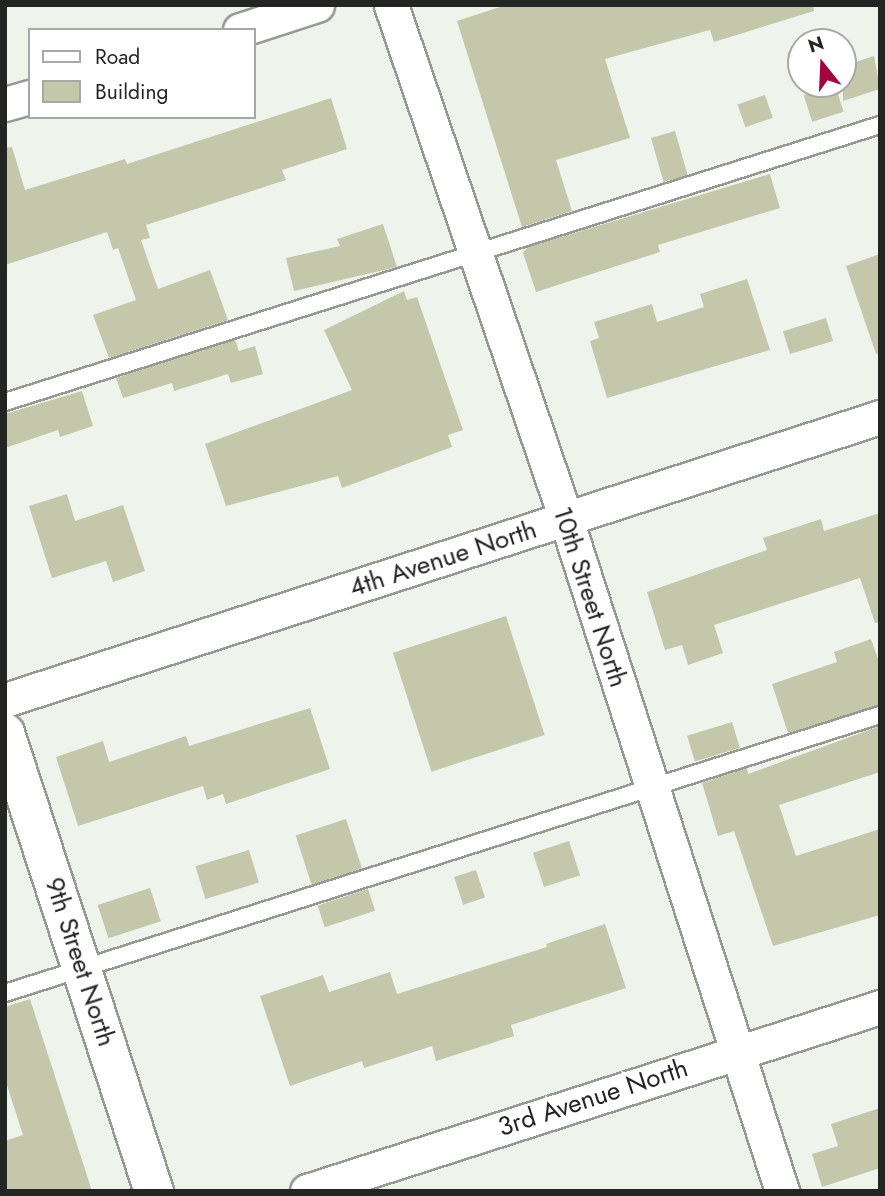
<!DOCTYPE html>
<html>
<head>
<meta charset="utf-8">
<style>
  body { margin:0 }
  #map { position:relative; width:885px; height:1196px; overflow:hidden; background:#eef4ec; font-family:Jost,sans-serif }
  div>[style] { position:absolute }
  .building>* { inset:0; background:#c5c7aa; transform-origin:0 0 }
  .roads { filter:drop-shadow(2px 0 #959a92) drop-shadow(-2px 0 #959a92) drop-shadow(0 2px #959a92) drop-shadow(0 -2px #959a92) }
  .service>* { height:16px; margin:-8px; padding:0 8px; transform-origin:8px; border-radius:8px; background:#fff }
  .minor>* { height:33px; margin:-16.5px; padding:0 16.5px; transform-origin:16.5px; border-radius:16.5px; background:#fff }
  .secondary>* { height:38px; margin:-19px; padding:0 19px; transform-origin:19px; border-radius:19px; background:#fff }
  span { translate:-50% -50%; white-space:nowrap; text-align:center; line-height:1.15; -webkit-text-stroke:5px #fff; paint-order:stroke }
  .street-label { font-size:26px; color:#232522 }
  .frame { position:absolute; inset:0; border:7px solid #232522; pointer-events:none }
  .legend { position:absolute; left:28px; top:28px; width:228px; height:91px; box-sizing:border-box; background:#fff; border:2px solid #a7a8a7; margin:0; padding:9px 12px; list-style:none; font-size:21px; color:#232522 }
  .legend li { display:flex; align-items:center; gap:14px; height:35px }
  .legend b { width:35px; border:2px solid #a7a8a7 }
  .north { position:absolute; left:787px; top:28px; width:70px; height:70px; box-sizing:border-box; background:#fff; border:2px solid #a7a8a7; border-radius:50%; rotate:342deg; font-size:19px; font-weight:700; line-height:28px; text-align:center; color:#232522 }
  .north::after { content:''; display:block; margin:auto; width:24px; height:32px; background:#a3063f; clip-path:polygon(50% 0,100% 100%,50% 72%,0 100%) }
</style>
</head>
<body>
<div id="map">
  <div class="building">
    <i style="clip-path:polygon(506px 5px,813px 5px,814px 11px,714px 42px,710px 30px,605px 59px,630px 138px,556px 160px,572px 211px,522px 227px,457px 21px)"></i>
    <i style="clip-path:polygon(874px 56px,880px 89px,843px 101px,843px 66px)"></i>
    <i style="left:835px;top:85px;width:28px;height:33px;rotate:72deg"></i>
    <i style="left:765px;top:95px;width:24px;height:29px;rotate:71deg"></i>
    <i style="clip-path:polygon(331px 98px,347px 149px,282px 170px,286px 180px,146px 225px,150px 238px,141px 240px,158px 289px,210px 270px,228px 320px,109px 358px,93px 315px,136px 300px,118px 248px,113px 250px,107px 232px,5px 265px,5px 148px,12px 147px,25px 190px,125px 159px,127px 164px)"></i>
    <i style="left:675px;top:131px;width:46px;height:25px;rotate:74deg"></i>
    <i style="clip-path:polygon(770px 174px,780px 208px,658px 245px,660px 252px,536px 292px,523px 253px,528px 247px)"></i>
    <i style="clip-path:polygon(383px 224px,397px 267px,294px 291px,286px 258px,340px 246px,337px 239px)"></i>
    <i style="clip-path:polygon(880px 254px,880px 353px,876px 354px,846px 266px)"></i>
    <i style="clip-path:polygon(747px 279px,770px 350px,607px 398px,590px 341px,599px 338px,594px 322px,652px 304px,657px 322px,704px 307px,700px 294px)"></i>
    <i style="clip-path:polygon(404px 291px,407px 300px,417px 297px,463px 430px,448px 435px,452px 447px,342px 488px,338px 476px,226px 506px,205px 444px,352px 390px,324px 330px)"></i>
    <i style="left:826px;top:318px;width:24px;height:45px;rotate:73deg"></i>
    <i style="clip-path:polygon(235px 340px,239px 351px,255px 346px,263px 374px,231px 383px,228px 374px,174px 391px,172px 383px,123px 398px,116px 378px)"></i>
    <i style="clip-path:polygon(82px 391px,93px 426px,60px 437px,58px 430px,5px 448px,5px 414px)"></i>
    <i style="clip-path:polygon(67px 494px,75px 521px,123px 505px,145px 571px,113px 582px,106px 561px,52px 578px,29px 506px)"></i>
    <i style="clip-path:polygon(880px 513px,880px 622px,875px 623px,860px 578px,714px 625px,723px 653px,688px 665px,682px 645px,665px 650px,647px 592px,767px 550px,763px 538px,821px 519px,824px 531px)"></i>
    <i style="left:506px;top:616px;width:125px;height:119px;rotate:72deg"></i>
    <i style="clip-path:polygon(871px 639px,880px 664px,880px 705px,788px 733px,772px 684px,837px 662px,834px 652px)"></i>
    <i style="clip-path:polygon(310px 708px,330px 769px,226px 804px,223px 794px,207px 800px,203px 786px,78px 826px,56px 757px,103px 741px,109px 762px,186px 736px,189px 746px)"></i>
    <i style="left:732px;top:722px;width:27px;height:47px;rotate:73deg"></i>
    <i style="clip-path:polygon(880px 726px,880px 772px,779px 805px,796px 856px,880px 829px,880px 915px,773px 946px,734px 831px,718px 836px,702px 783px,747px 768px,748px 774px)"></i>
    <i style="left:346px;top:819px;width:52px;height:53px;rotate:72deg"></i>
    <i style="left:569px;top:841px;width:36px;height:38px;rotate:72deg"></i>
    <i style="left:249px;top:850px;width:34px;height:56px;rotate:73deg"></i>
    <i style="left:476px;top:870px;width:29px;height:23px;rotate:72deg"></i>
    <i style="left:150px;top:888px;width:35px;height:55px;rotate:72deg"></i>
    <i style="left:368px;top:889px;width:23px;height:53px;rotate:72deg"></i>
    <i style="clip-path:polygon(605px 924px,626px 988px,511px 1025px,514px 1036px,436px 1061px,432px 1046px,364px 1068px,362px 1061px,290px 1086px,260px 996px,323px 975px,329px 992px,390px 972px,397px 994px,547px 947px,546px 944px)"></i>
    <i style="clip-path:polygon(30px 999px,92px 1191px,5px 1191px,5px 1141px,23px 1135px,5px 1079px,5px 1007px)"></i>
    <i style="clip-path:polygon(880px 1108px,880px 1168px,822px 1187px,812px 1154px,838px 1146px,831px 1124px)"></i>
  </div>
  <div class="roads">
    <div class="service">
      <i style="left:5px;top:402px;width:918px;rotate:-17.57deg"></i>
      <i style="left:5px;top:993px;width:918px;rotate:-17.63deg"></i>
    </div>
    <div class="minor">
      <i style="left:391px;top:5px;width:543px;rotate:71.2deg"></i>
      <i style="left:566px;top:519px;width:706px;rotate:72.18deg"></i>
      <i style="left:240px;top:30px;width:81px;rotate:-18deg"></i>
      <i style="left:5px;top:104px;width:26px;rotate:-16deg"></i>
      <i style="left:5px;top:700px;width:920px;rotate:-17.92deg"></i>
      <i style="left:307px;top:1191px;width:602px;rotate:-17.8deg"></i>
    </div>
    <div class="secondary">
      <i style="left:5px;top:733px;width:482px;rotate:72deg"></i>
    </div>
  </div>
  <div class="street-label">
    <span style="left:443px;top:559px;rotate:-18deg">4th Avenue North</span>
    <span style="left:590px;top:597px;rotate:72deg">10th Street North</span>
    <span style="left:80px;top:962px;rotate:72deg">9th Street North</span>
    <span style="left:593px;top:1098px;rotate:-18deg">3rd Avenue North</span>
  </div>
  <div class="frame"></div>
  <ul class="legend">
  <li><b style="height:9px;background:#fff"></b>Road</li>
  <li><b style="height:19px;background:#c5c7aa"></b>Building</li>
  </ul>
  <div class="north">N</div>
</div>
</body>
</html>
